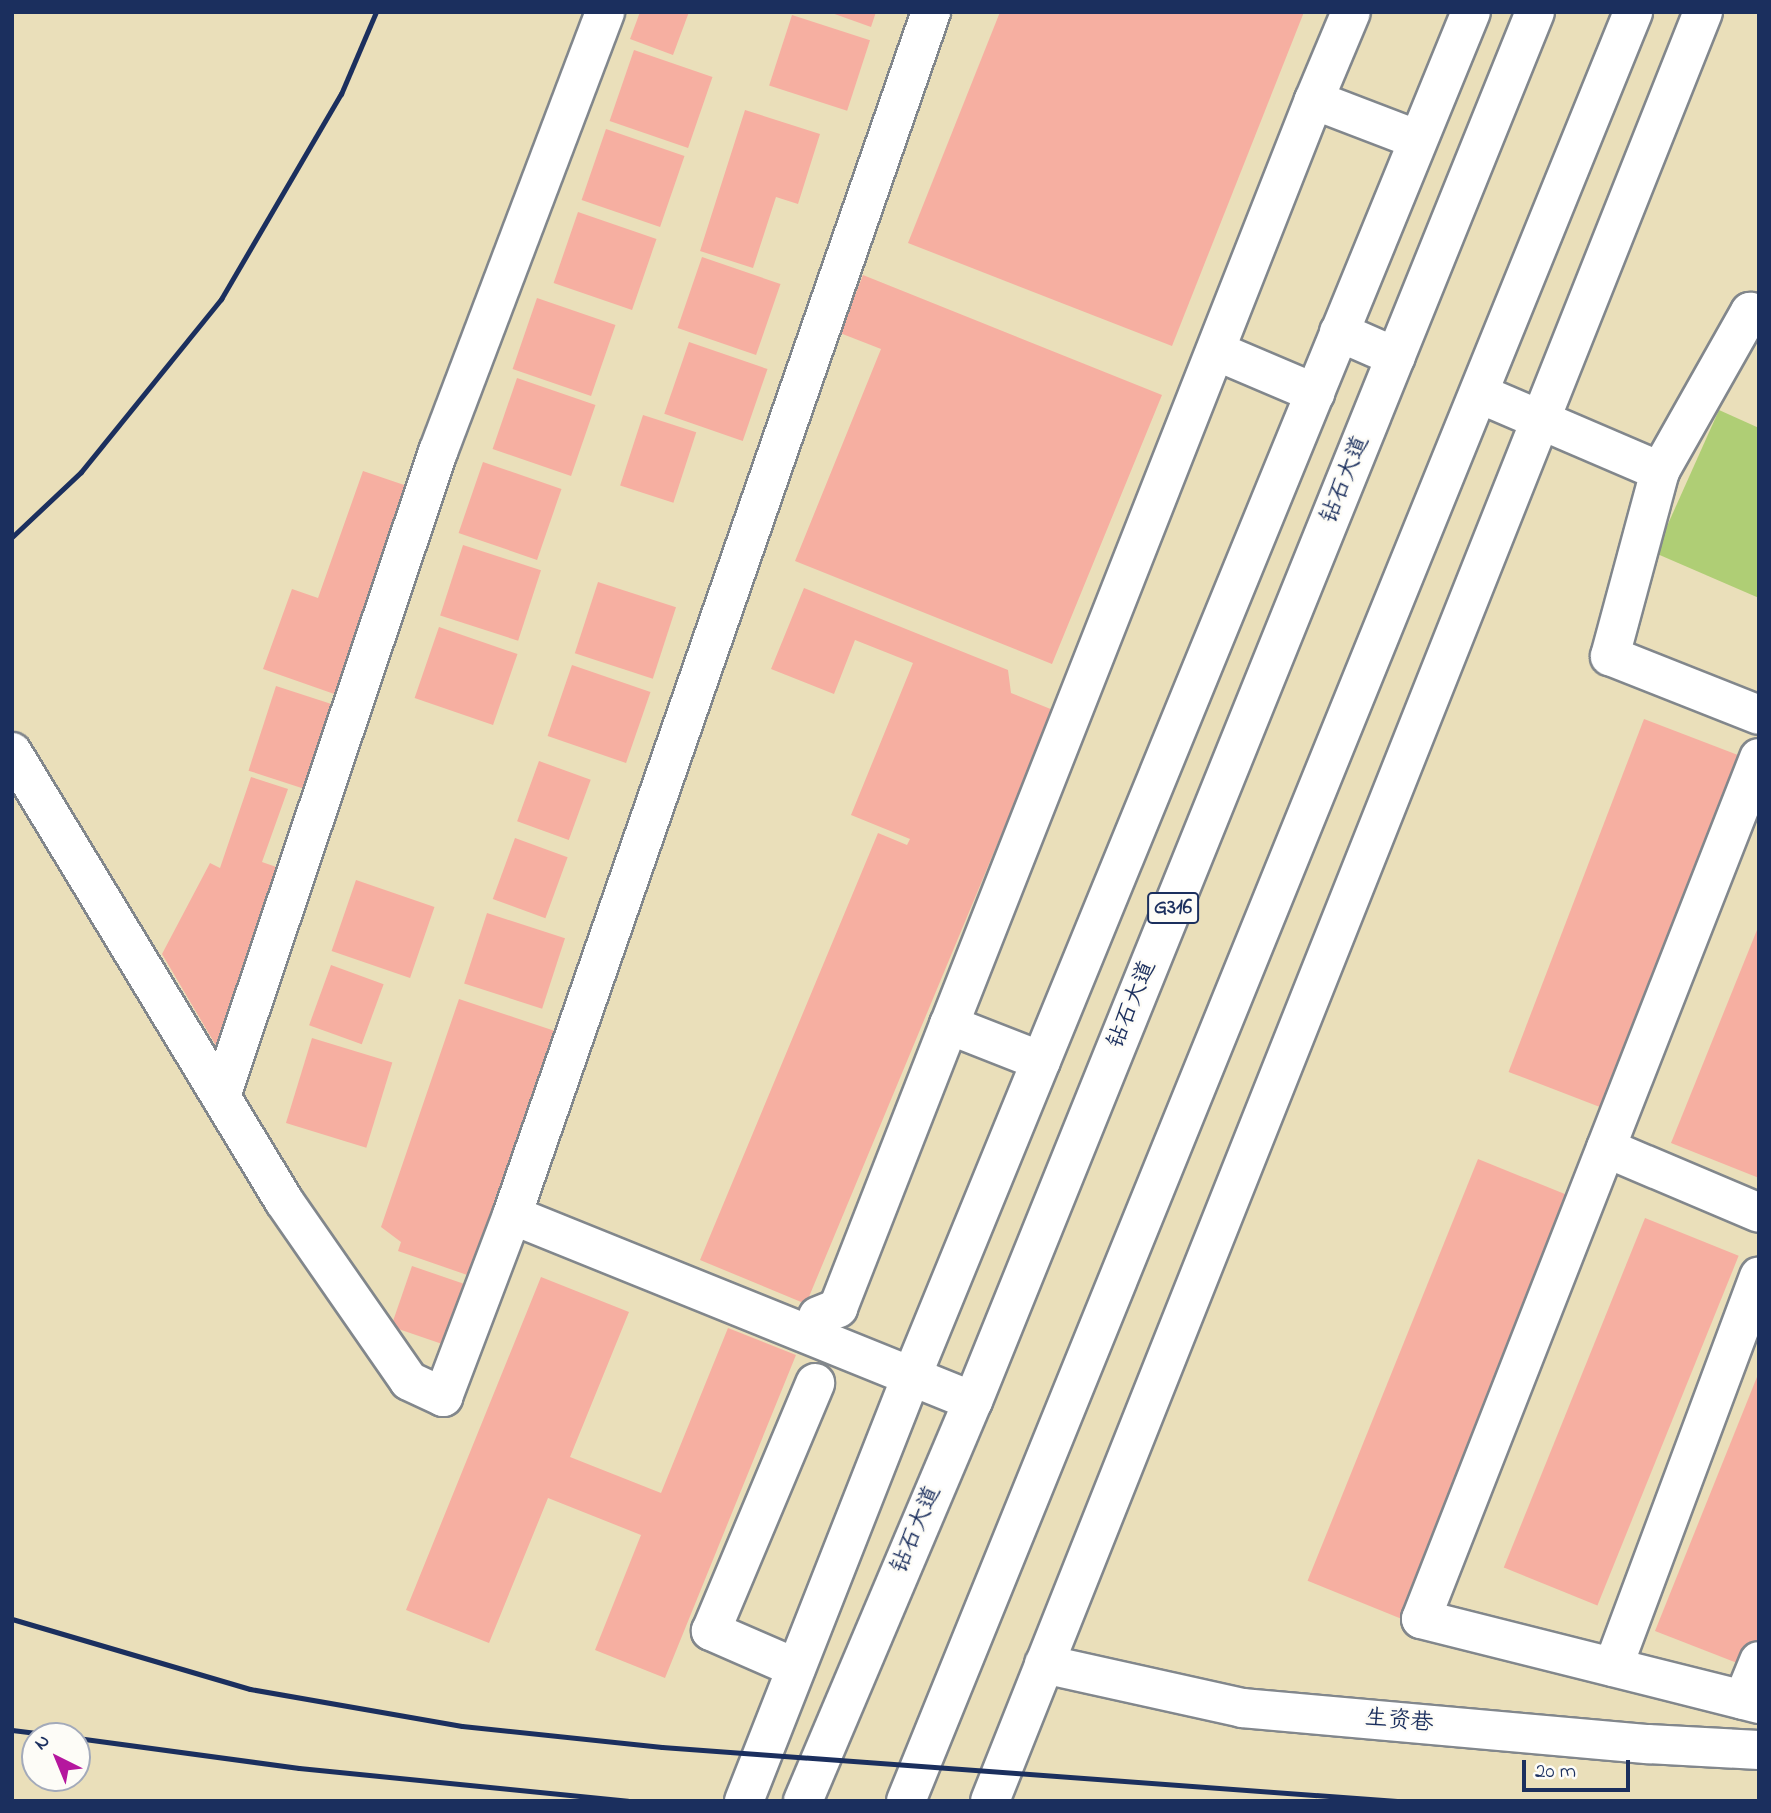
<!DOCTYPE html>
<html>
<head>
<meta charset="utf-8">
<style>
  body { margin:0 }
  #map { position:relative; width:1771px; height:1813px; overflow:hidden; background:#eadfba; font-family:"Indie Flower","LXGW WenKai TC",sans-serif }
  div>[style] { position:absolute }
  .green>* { inset:0; background:#afce75 }
  .building>* { inset:0; background:#f6afa1; transform-origin:0 0 }
  .roads { filter:drop-shadow(2px 0 #82878c) drop-shadow(-2px 0 #82878c) drop-shadow(0 2px #82878c) drop-shadow(0 -2px #82878c) }
  .minor>* { height:38px; margin:-19px; padding:0 19px; transform-origin:19px; border-radius:19px; background:#fff }
  .highway>* { height:38px; margin:-19px; padding:0 19px; transform-origin:19px; border-radius:19px; background:#fff }
  .rail>* { height:5px; margin:-2.5px; padding:0 2.5px; transform-origin:2.5px; border-radius:2.5px; background:#1b2f5e }
  span { translate:-50% -50%; white-space:nowrap; text-align:center; line-height:1.15; -webkit-text-stroke:5px #fdfcf7; paint-order:stroke }
  .shield-label span { padding:2px 5px; background:#fdfcf7; border:2px solid; border-radius:5px; -webkit-text-stroke-width:0 }
  .shield-label { font-size:21px; color:#1b2f5e; font-weight:700 }
  .street-label { font-size:23px; color:#1b2f5e }
  .frame { position:absolute; inset:0; border:14px solid #1b2f5e; pointer-events:none }
  .north { position:absolute; left:21px; top:1722px; width:70px; height:70px; box-sizing:border-box; background:#fdfcf7; border:2px solid #a3aaba; border-radius:50%; rotate:317deg; font-size:19px; font-weight:700; line-height:28px; text-align:center; color:#1b2f5e }
  .north::after { content:''; display:block; margin:auto; width:24px; height:32px; background:#b5179e; clip-path:polygon(50% 0,100% 100%,50% 72%,0 100%) }
  .scale { position:absolute; left:1522px; top:1760px; width:108px; height:32px; box-sizing:border-box; border:4px solid #1b2f5e; border-top:0; padding-left:9px; font-size:21px; line-height:24px; white-space:nowrap; color:#1b2f5e; -webkit-text-stroke:5px #fdfcf7; paint-order:stroke }
</style>
</head>
<body>
<div id="map">
  <div class="green">
    <i style="clip-path:polygon(1719px 410px,1759px 428px,1759px 598px,1655px 553px)"></i>
  </div>
  <div class="building">
    <i style="clip-path:polygon(640px 12px,689px 12px,673px 55px,630px 39px)"></i>
    <i style="clip-path:polygon(829px 12px,876px 12px,871px 27px)"></i>
    <i style="clip-path:polygon(1000px 12px,1304px 12px,1172px 346px,908px 243px)"></i>
    <i style="left:792px;top:15px;width:82px;height:74px;rotate:18deg"></i>
    <i style="left:634px;top:50px;width:83px;height:75px;rotate:19deg"></i>
    <i style="clip-path:polygon(745px 110px,820px 134px,798px 204px,776px 197px,753px 268px,700px 251px)"></i>
    <i style="left:606px;top:129px;width:83px;height:75px;rotate:19deg"></i>
    <i style="left:578px;top:212px;width:83px;height:75px;rotate:19deg"></i>
    <i style="left:702px;top:257px;width:83px;height:75px;rotate:19deg"></i>
    <i style="clip-path:polygon(863px 275px,1162px 395px,1052px 664px,795px 561px,881px 349px,840px 333px)"></i>
    <i style="left:537px;top:298px;width:83px;height:75px;rotate:19deg"></i>
    <i style="left:689px;top:342px;width:83px;height:76px;rotate:19deg"></i>
    <i style="left:517px;top:378px;width:83px;height:75px;rotate:19deg"></i>
    <i style="left:643px;top:415px;width:56px;height:74px;rotate:18deg"></i>
    <i style="left:483px;top:462px;width:83px;height:75px;rotate:19deg"></i>
    <i style="clip-path:polygon(363px 471px,413px 488px,340px 696px,263px 669px,292px 589px,318px 598px)"></i>
    <i style="left:463px;top:545px;width:82px;height:74px;rotate:18deg"></i>
    <i style="left:598px;top:582px;width:82px;height:75px;rotate:18deg"></i>
    <i style="clip-path:polygon(804px 588px,1008px 670px,1011px 693px,1053px 710px,806px 1304px,700px 1260px,878px 833px,907px 845px,910px 839px,851px 815px,913px 663px,855px 640px,834px 694px,771px 669px)"></i>
    <i style="left:439px;top:627px;width:83px;height:75px;rotate:19deg"></i>
    <i style="left:572px;top:665px;width:83px;height:75px;rotate:19deg"></i>
    <i style="left:276px;top:686px;width:68px;height:89px;rotate:18deg"></i>
    <i style="left:1644px;top:719px;width:102px;height:378px;rotate:21deg"></i>
    <i style="left:539px;top:761px;width:55px;height:64px;rotate:20deg"></i>
    <i style="clip-path:polygon(251px 777px,288px 789px,262px 862px,285px 870px,218px 1049px,162px 954px,210px 863px,220px 868px)"></i>
    <i style="left:515px;top:838px;width:56px;height:65px;rotate:20deg"></i>
    <i style="left:356px;top:880px;width:83px;height:75px;rotate:19deg"></i>
    <i style="left:487px;top:913px;width:82px;height:74px;rotate:18deg"></i>
    <i style="clip-path:polygon(1759px 925px,1759px 1178px,1671px 1143px)"></i>
    <i style="left:331px;top:965px;width:56px;height:64px;rotate:20deg"></i>
    <i style="clip-path:polygon(459px 999px,558px 1032px,473px 1277px,398px 1251px,401px 1242px,381px 1227px)"></i>
    <i style="left:312px;top:1038px;width:84px;height:89px;rotate:17deg"></i>
    <i style="left:1478px;top:1159px;width:105px;height:455px;rotate:22deg"></i>
    <i style="left:1645px;top:1218px;width:101px;height:377px;rotate:22deg"></i>
    <i style="left:412px;top:1266px;width:57px;height:64px;rotate:19deg"></i>
    <i style="clip-path:polygon(541px 1277px,629px 1312px,570px 1457px,661px 1493px,728px 1328px,796px 1355px,665px 1678px,595px 1650px,641px 1535px,548px 1498px,489px 1643px,406px 1610px)"></i>
    <i style="clip-path:polygon(1759px 1372px,1759px 1646px,1750px 1668px,1655px 1631px)"></i>
  </div>
  <div class="roads">
    <div class="minor">
      <i style="left:931px;top:12px;width:1274px;rotate:109.2deg"></i>
      <i style="left:512px;top:1215px;width:497px;rotate:22deg"></i>
      <i style="left:1314px;top:100px;width:95px;rotate:-67.2deg"></i>
      <i style="left:1339px;top:332px;width:62px;rotate:23.7deg"></i>
      <i style="left:1216px;top:351px;width:108px;rotate:23deg"></i>
      <i style="left:1480px;top:394px;width:196px;rotate:23.2deg"></i>
      <i style="left:1660px;top:471px;width:192px;rotate:105.1deg"></i>
      <i style="left:1610px;top:656px;width:160px;rotate:21.6deg"></i>
      <i style="left:1660px;top:471px;width:183px;rotate:-60.5deg"></i>
      <i style="left:1750px;top:312px;width:10px;rotate:24deg"></i>
      <i style="left:12px;top:752px;width:525px;rotate:58.79deg"></i>
      <i style="left:284px;top:1201px;width:219px;rotate:55.2deg"></i>
      <i style="left:409px;top:1381px;width:38px;rotate:25deg"></i>
      <i style="left:443px;top:1397px;width:195px;rotate:-69.2deg"></i>
      <i style="left:1759px;top:758px;width:925px;rotate:111.43deg"></i>
      <i style="left:1421px;top:1619px;width:349px;rotate:14.1deg"></i>
      <i style="left:1041px;top:1061px;width:99px;rotate:-158.6deg"></i>
      <i style="left:949px;top:1025px;width:994px;rotate:-68.47deg"></i>
      <i style="left:1314px;top:100px;width:111px;rotate:21deg"></i>
      <i style="left:221px;top:1096px;width:680px;rotate:-71.38deg"></i>
      <i style="left:438px;top:452px;width:471px;rotate:-69.2deg"></i>
      <i style="left:1606px;top:1148px;width:166px;rotate:23deg"></i>
      <i style="left:818px;top:1316px;width:22px;rotate:-22deg"></i>
      <i style="left:838px;top:1308px;width:304px;rotate:-68.6deg"></i>
      <i style="left:1044px;top:1664px;width:203px;rotate:12.5deg"></i>
      <i style="left:1242px;top:1708px;width:408px;rotate:5.1deg"></i>
      <i style="left:1648px;top:1744px;width:111px;rotate:3.1deg"></i>
      <i style="left:1613px;top:1667px;width:417px;rotate:-69.5deg"></i>
      <i style="left:796px;top:1668px;width:93px;rotate:-156.5deg"></i>
      <i style="left:711px;top:1631px;width:269px;rotate:-67.2deg"></i>
      <i style="left:1743px;top:1700px;width:42px;rotate:-67.7deg"></i>
      <i style="left:744px;top:1801px;width:455px;rotate:-68.5deg"></i>
      <i style="left:911px;top:1378px;width:1476px;rotate:-67.71deg"></i>
      <i style="left:990px;top:1801px;width:1926px;rotate:-68.27deg"></i>
    </div>
    <div class="highway">
      <i style="left:803px;top:1801px;width:435px;rotate:-67deg"></i>
      <i style="left:973px;top:1401px;width:1498px;rotate:-67.97deg"></i>
      <i style="left:906px;top:1801px;width:1931px;rotate:-67.88deg"></i>
    </div>
  </div>
  <div class="rail">
    <i style="left:12px;top:537px;width:95px;rotate:-43.3deg"></i>
    <i style="left:81px;top:472px;width:223px;rotate:-51deg"></i>
    <i style="left:221px;top:299px;width:238px;rotate:-59.7deg"></i>
    <i style="left:341px;top:94px;width:89px;rotate:-66.9deg"></i>
    <i style="left:12px;top:1619px;width:248px;rotate:16.4deg"></i>
    <i style="left:250px;top:1689px;width:215px;rotate:9.9deg"></i>
    <i style="left:462px;top:1726px;width:201px;rotate:6deg"></i>
    <i style="left:662px;top:1747px;width:737px;rotate:4.2deg"></i>
    <i style="left:12px;top:1730px;width:49px;rotate:7deg"></i>
    <i style="left:77px;top:1738px;width:224px;rotate:7.7deg"></i>
    <i style="left:299px;top:1768px;width:330px;rotate:5.7deg"></i>
  </div>
  <div class="shield-label">
    <span style="left:1173px;top:908px">G316</span>
  </div>
  <div class="street-label">
    <span style="left:1346px;top:480px;rotate:-68deg">钻石大道</span>
    <span style="left:1133px;top:1005px;rotate:-68deg">钻石大道</span>
    <span style="left:917px;top:1530px;rotate:-67deg">钻石大道</span>
    <span style="left:1399px;top:1722px;rotate:5deg">生资巷</span>
  </div>
  <div class="frame"></div>
  <div class="north">N</div>
  <div class="scale">20 m</div>
</div>
</body>
</html>
